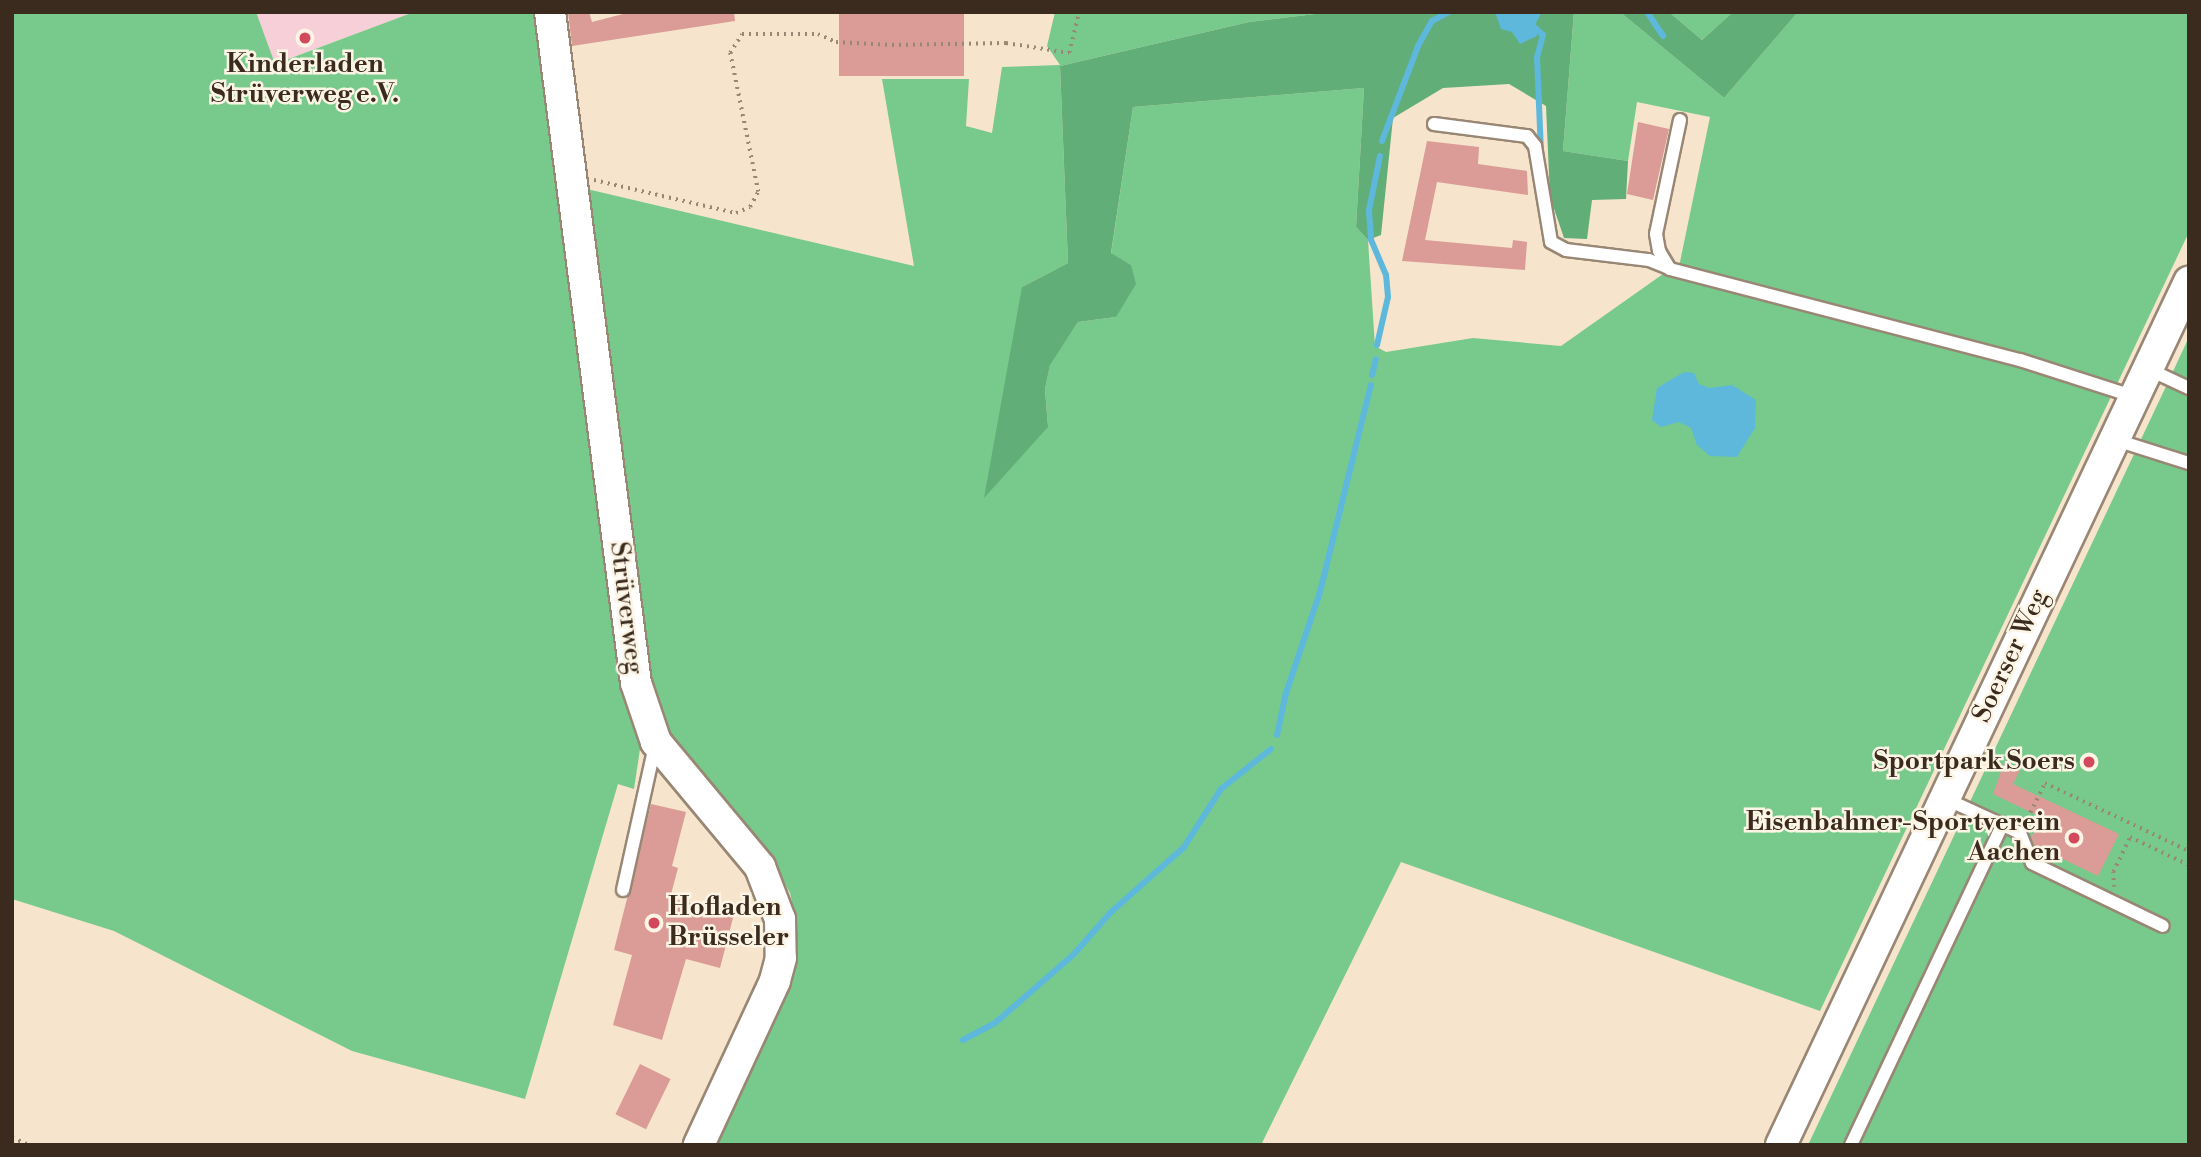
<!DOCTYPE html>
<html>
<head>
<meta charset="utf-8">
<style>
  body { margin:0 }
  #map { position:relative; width:2201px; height:1157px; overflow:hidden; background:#f7e4cc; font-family:"Libre Bodoni",serif }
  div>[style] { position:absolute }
  .built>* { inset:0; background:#f6cfd8 }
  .green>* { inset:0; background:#77ca8c }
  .forest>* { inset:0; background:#61ae78 }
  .water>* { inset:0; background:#5eb8dc }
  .stream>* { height:6px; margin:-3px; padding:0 3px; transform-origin:3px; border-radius:3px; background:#5eb8dc }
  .building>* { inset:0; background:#db9b96; transform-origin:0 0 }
  .path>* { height:3.5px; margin-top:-1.75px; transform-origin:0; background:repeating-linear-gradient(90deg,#998775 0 2px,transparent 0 7px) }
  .roads { filter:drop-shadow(2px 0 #998775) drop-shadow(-2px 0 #998775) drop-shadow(0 2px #998775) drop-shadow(0 -2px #998775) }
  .service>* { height:12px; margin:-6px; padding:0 6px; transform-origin:6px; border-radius:6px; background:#fff }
  .tertiary>* { height:30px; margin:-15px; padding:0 15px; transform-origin:15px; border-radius:15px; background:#fff }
  .dots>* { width:19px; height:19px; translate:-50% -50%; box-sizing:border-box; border:4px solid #fcf5e5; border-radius:50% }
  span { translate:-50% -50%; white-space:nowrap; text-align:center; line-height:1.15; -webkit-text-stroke:5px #fcf5e5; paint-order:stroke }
  .poi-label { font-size:26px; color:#3b2a1e; font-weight:700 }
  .right { translate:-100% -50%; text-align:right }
  .left { translate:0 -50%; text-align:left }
  .street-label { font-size:26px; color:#3b2a1e }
  .frame { position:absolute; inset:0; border:14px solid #3b2a1e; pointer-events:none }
</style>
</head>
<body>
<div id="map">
  <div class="built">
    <i style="clip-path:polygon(256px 12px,414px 12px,274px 64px)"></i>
  </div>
  <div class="green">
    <i style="clip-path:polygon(12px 12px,256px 12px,275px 64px,414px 12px,540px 12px,642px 736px,634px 789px,618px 784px,525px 1099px,352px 1051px,114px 931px,12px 899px)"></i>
    <i style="clip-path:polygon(1055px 12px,1331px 12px,1249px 22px,1060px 66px,1068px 263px,1022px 287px,1048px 427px,1045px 389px,1050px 364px,1078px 322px,1116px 317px,1131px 265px,1111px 254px,1133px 107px,1364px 88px,1356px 227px,1368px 240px,1375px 346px,1386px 352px,1473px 338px,1561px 346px,1680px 262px,1710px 117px,1637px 102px,1628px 161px,1563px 151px,1574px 12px,1620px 12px,1724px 98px,1798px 12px,2189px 12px,2189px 232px,1820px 1011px,1401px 862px,1261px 1145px,715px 1145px,789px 981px,796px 955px,796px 921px,790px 893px,771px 859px,668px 735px,649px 685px,587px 189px,914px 266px,882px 79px,969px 79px,966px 126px,992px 133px,1002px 67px,1060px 65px,1047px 46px)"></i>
    <i style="clip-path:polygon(1669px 12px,1733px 12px,1702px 40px)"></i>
    <i style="clip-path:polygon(2189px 337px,2189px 1145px,1808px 1145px,2169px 380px)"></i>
  </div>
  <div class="forest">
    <i style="clip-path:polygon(1331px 12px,1574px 12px,1563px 151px,1628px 161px,1626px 199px,1592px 200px,1587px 239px,1564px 238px,1550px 197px,1546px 106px,1509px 84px,1443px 88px,1393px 118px,1381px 235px,1368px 240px,1356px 227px,1364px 88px,1133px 107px,1111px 253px,1131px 265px,1136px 284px,1116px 317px,1078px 322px,1050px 365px,1045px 389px,1048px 427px,984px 498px,1022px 287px,1068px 263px,1060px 66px,1249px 22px)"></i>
    <i style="clip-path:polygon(1620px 12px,1669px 12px,1702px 40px,1733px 12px,1798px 12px,1724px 98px)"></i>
  </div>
  <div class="water">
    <i style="clip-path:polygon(1495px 12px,1542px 12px,1536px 23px,1537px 36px,1520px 44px,1512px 32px,1501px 29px)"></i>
    <i style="clip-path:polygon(1684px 372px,1694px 373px,1699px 384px,1709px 388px,1732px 385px,1756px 400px,1755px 428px,1737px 457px,1710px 456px,1697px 445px,1691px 428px,1679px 422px,1661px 427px,1652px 420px,1657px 388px)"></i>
  </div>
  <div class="stream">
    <i style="left:1647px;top:12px;width:29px;rotate:56deg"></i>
    <i style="left:1534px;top:27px;width:12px;rotate:42deg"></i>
    <i style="left:1543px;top:35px;width:23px;rotate:105deg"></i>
    <i style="left:1537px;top:57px;width:97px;rotate:87.6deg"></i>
    <i style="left:1382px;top:141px;width:102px;rotate:-69.2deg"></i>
    <i style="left:1418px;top:46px;width:29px;rotate:-61deg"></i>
    <i style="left:1432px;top:21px;width:19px;rotate:-28deg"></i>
    <i style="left:1377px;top:345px;width:49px;rotate:-77.1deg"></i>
    <i style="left:1388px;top:297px;width:22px;rotate:-95deg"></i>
    <i style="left:1386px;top:275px;width:39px;rotate:-113deg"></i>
    <i style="left:1371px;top:239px;width:29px;rotate:-94deg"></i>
    <i style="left:1369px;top:210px;width:55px;rotate:-78.5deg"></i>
    <i style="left:1372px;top:375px;width:16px;rotate:-76deg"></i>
    <i style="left:1277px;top:735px;width:40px;rotate:-78deg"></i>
    <i style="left:1285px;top:696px;width:110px;rotate:-71.4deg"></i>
    <i style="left:1320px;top:592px;width:213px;rotate:-76.2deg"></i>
    <i style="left:963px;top:1040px;width:36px;rotate:-28deg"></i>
    <i style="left:995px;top:1023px;width:105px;rotate:-41.1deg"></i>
    <i style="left:1074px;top:954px;width:55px;rotate:-48.7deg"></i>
    <i style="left:1110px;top:913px;width:99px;rotate:-41.7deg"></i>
    <i style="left:1184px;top:847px;width:69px;rotate:-57.5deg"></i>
    <i style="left:1221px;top:789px;width:64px;rotate:-38.7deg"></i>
  </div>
  <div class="building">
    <i style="clip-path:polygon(568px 12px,589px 12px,592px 22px,631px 12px,734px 12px,735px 21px,572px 46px)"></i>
    <i style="left:839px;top:12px;width:125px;height:64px"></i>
    <i style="clip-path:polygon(1638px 122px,1669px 129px,1653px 200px,1627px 194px)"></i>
    <i style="clip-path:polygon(1427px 141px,1479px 147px,1478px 164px,1527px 171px,1528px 195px,1437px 182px,1425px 240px,1512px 248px,1513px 240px,1527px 242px,1525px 270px,1402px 261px)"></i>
    <i style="clip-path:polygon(2004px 763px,2020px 770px,2013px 784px,2002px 779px,2119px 834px,2098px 876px,2034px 845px,2031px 838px,2041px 817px,1993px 794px)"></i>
    <i style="clip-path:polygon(651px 804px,686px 812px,672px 866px,678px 868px,670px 898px,734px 914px,720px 968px,686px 959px,662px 1040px,613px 1025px,632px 955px,614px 950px)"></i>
    <i style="left:640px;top:1064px;width:34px;height:56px;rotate:26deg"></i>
  </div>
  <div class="path">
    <i style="left:594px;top:180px;width:146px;rotate:13.1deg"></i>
    <i style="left:736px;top:213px;width:15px;rotate:-23deg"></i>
    <i style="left:750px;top:207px;width:17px;rotate:-62deg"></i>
    <i style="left:758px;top:192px;width:142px;rotate:-101.4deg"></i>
    <i style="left:730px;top:53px;width:22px;rotate:-58deg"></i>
    <i style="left:742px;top:34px;width:76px"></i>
    <i style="left:818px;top:34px;width:20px;rotate:24deg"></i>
    <i style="left:836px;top:42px;width:56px;rotate:3.1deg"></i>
    <i style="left:892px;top:45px;width:114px;rotate:-1deg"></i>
    <i style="left:1006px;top:43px;width:64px;rotate:9deg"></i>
    <i style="left:1069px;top:53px;width:42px;rotate:-76.3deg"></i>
    <i style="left:2027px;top:819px;width:40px;rotate:-63.4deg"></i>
    <i style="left:2045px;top:783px;width:159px;rotate:25.3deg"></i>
    <i style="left:2114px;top:887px;width:15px;rotate:-94deg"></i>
    <i style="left:2113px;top:872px;width:39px;rotate:-64deg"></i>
    <i style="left:2130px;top:837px;width:65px;rotate:25.4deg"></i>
    <i style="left:12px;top:1138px;width:19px;rotate:21deg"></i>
  </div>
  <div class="roads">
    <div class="service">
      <i style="left:1680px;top:120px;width:116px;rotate:101.9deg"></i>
      <i style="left:1656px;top:234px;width:17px;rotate:80deg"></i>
      <i style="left:1659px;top:251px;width:21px;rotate:59deg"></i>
      <i style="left:1670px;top:269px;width:362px;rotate:14.6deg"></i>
      <i style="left:2020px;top:360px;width:121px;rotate:17.8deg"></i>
      <i style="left:1434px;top:124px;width:94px;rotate:7.4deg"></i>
      <i style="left:1527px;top:136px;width:13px;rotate:51deg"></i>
      <i style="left:1535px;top:146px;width:97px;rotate:80.5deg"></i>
      <i style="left:1551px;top:242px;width:17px;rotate:28deg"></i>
      <i style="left:1566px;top:250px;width:84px;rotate:6.9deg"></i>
      <i style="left:1649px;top:260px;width:22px;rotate:22deg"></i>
      <i style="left:2148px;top:369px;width:45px;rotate:24.9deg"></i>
      <i style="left:2116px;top:440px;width:77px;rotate:17.5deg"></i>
      <i style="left:1944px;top:798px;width:84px;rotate:24.7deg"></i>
      <i style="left:2020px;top:833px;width:32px;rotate:68deg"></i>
      <i style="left:2032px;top:863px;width:145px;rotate:25.7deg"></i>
      <i style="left:623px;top:890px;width:148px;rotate:-77.5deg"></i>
      <i style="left:1851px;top:1145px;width:354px;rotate:-64.7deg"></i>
    </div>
    <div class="tertiary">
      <i style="left:550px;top:12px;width:676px;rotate:82.7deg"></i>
      <i style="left:636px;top:683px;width:62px;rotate:71.3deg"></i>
      <i style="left:656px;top:742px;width:163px;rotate:50.2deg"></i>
      <i style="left:760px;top:867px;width:56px;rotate:69deg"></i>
      <i style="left:780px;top:919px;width:39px;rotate:89deg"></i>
      <i style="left:781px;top:958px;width:24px;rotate:105deg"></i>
      <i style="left:775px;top:981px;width:181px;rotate:114.9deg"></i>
      <i style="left:1781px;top:1145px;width:955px;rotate:-64.7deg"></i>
    </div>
  </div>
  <div class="dots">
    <i style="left:305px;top:38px;background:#d1495b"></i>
    <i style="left:2089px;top:762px;background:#d1495b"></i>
    <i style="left:2074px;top:838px;background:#d1495b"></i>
    <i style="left:654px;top:923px;background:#d1495b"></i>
  </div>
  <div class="poi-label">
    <span style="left:305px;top:80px">Kinderladen<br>Strüverweg e.V.</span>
    <span class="right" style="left:2075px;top:762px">Sportpark Soers</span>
    <span class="right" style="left:2060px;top:838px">Eisenbahner-Sportverein<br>Aachen</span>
    <span class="left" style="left:668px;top:923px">Hofladen<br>Brüsseler</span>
  </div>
  <div class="street-label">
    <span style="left:626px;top:608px;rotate:83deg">Strüverweg</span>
    <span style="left:2011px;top:656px;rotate:-65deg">Soerser Weg</span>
  </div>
  <div class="frame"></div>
</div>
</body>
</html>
